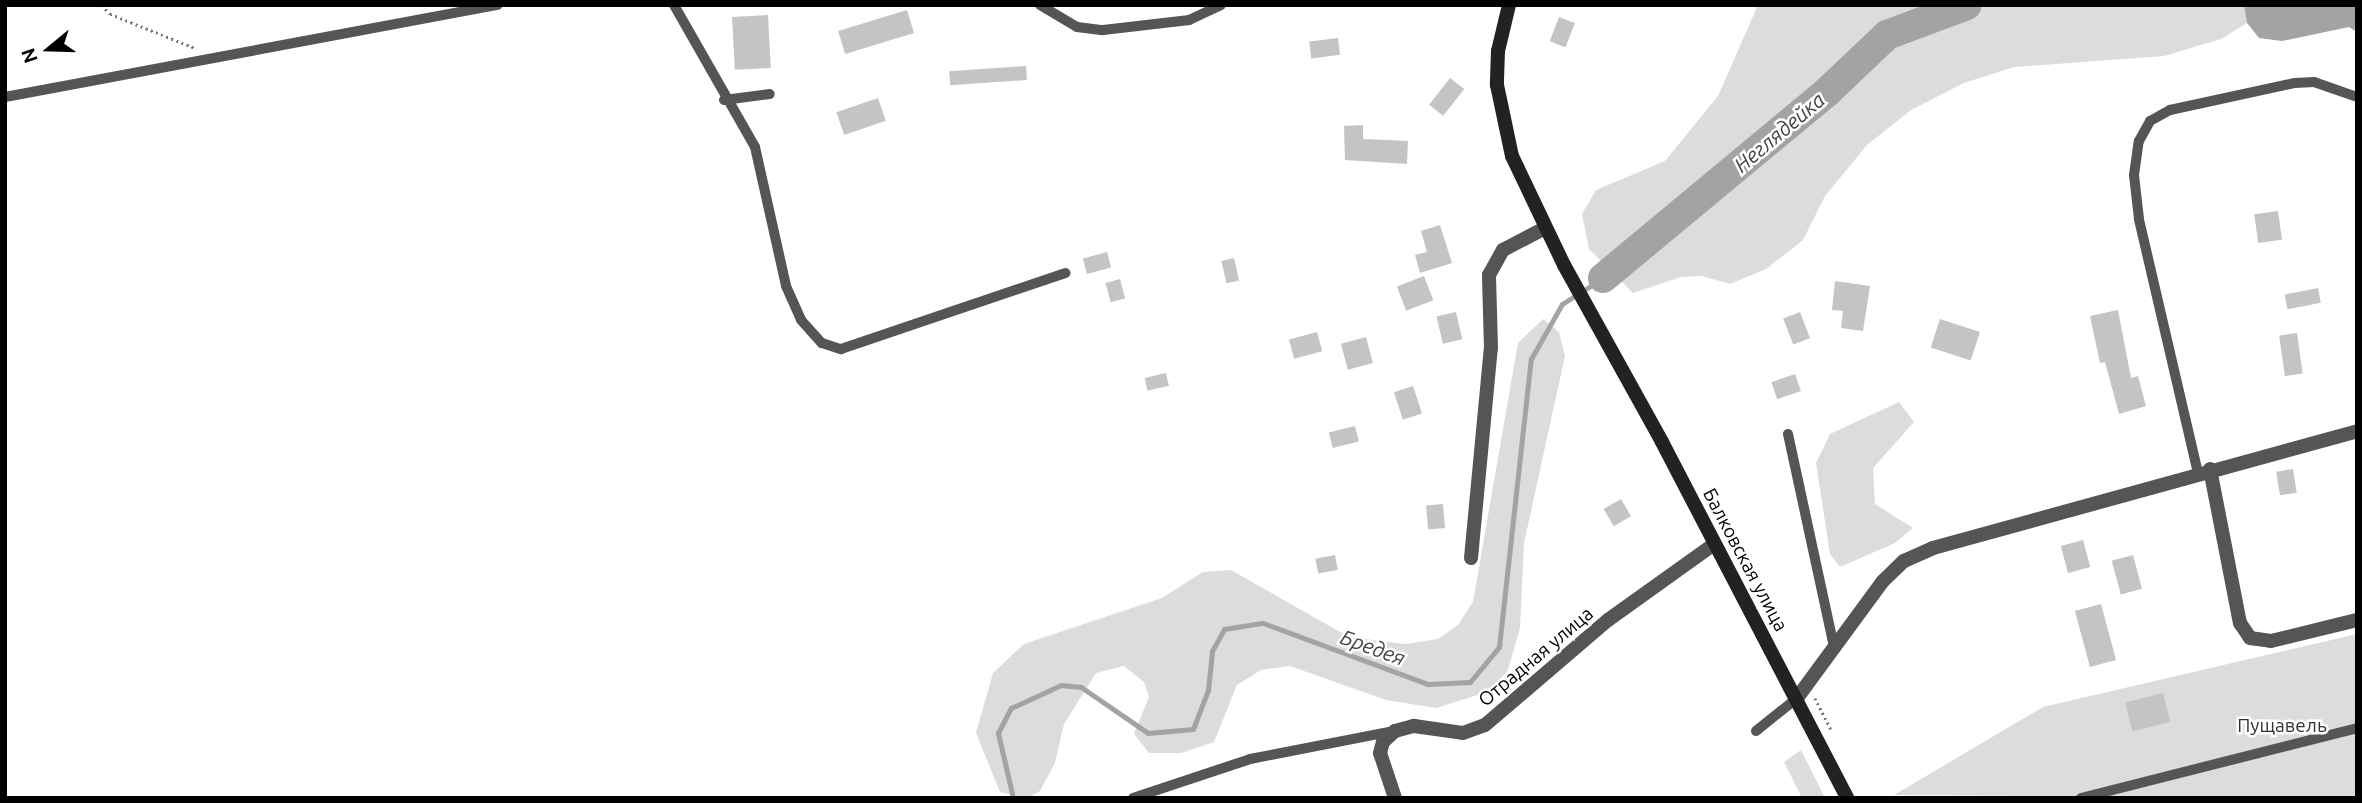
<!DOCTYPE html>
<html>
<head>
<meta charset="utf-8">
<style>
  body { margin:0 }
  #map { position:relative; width:2362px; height:803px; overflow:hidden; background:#fff; font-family:Ubuntu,sans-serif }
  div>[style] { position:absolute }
  .green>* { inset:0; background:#dcdcdc }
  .water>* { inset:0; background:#a3a3a3 }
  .stream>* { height:5px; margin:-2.5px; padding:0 2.5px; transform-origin:2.5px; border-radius:2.5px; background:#a3a3a3 }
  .river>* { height:30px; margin:-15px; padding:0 15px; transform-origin:15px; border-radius:15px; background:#a3a3a3 }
  .building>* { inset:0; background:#c4c4c4; transform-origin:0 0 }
  .path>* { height:2.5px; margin-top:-1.25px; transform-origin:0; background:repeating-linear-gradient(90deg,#777 0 2px,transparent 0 5.5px) }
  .lane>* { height:10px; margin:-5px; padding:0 5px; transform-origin:5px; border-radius:5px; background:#555 }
  .street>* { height:14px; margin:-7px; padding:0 7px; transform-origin:7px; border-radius:7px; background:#555 }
  .secondary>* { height:14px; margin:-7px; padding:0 7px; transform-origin:7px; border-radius:7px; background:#222 }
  span { translate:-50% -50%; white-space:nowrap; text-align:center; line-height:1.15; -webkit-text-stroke:5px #fff; paint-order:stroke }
  .street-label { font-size:19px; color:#000 }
  .park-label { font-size:19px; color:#333 }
  .water-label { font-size:21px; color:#444; font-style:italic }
  .frame { position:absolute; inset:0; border:7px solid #000; pointer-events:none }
  .north { position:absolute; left:14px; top:14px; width:70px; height:70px; -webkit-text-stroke:5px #fff; paint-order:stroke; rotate:251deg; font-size:19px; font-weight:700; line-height:28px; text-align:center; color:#000 }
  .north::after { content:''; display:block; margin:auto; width:24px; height:32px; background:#000; clip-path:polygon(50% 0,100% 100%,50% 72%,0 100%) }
</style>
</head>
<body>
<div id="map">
  <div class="green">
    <i style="clip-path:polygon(1758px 5px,2244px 5px,2247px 23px,2221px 39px,2164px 56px,2014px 67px,1964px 83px,1911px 110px,1867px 145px,1825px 196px,1803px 240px,1766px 269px,1730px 284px,1702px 276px,1681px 277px,1633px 293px,1589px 249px,1582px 214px,1596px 190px,1665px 161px,1718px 96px)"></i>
    <i style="clip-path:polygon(1543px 319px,1559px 332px,1565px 356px,1524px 543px,1520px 628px,1508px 670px,1490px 691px,1436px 708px,1386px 700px,1290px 666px,1261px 670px,1237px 685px,1214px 742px,1181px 753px,1149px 753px,1134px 734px,1149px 697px,1144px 682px,1124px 666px,1096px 673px,1064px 724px,1055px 763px,1040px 791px,1027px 798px,1000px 792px,976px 733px,993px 673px,1024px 644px,1162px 598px,1203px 572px,1231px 570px,1349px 637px,1405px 644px,1438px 639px,1458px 625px,1473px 602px,1518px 343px)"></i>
    <i style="clip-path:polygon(1899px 402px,1914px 422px,1873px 468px,1875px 504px,1913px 528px,1895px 543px,1840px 567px,1830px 554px,1816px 463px,1830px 434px)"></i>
    <i style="clip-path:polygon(2357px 634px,2357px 798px,1894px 795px,2043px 707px)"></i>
    <i style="clip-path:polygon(1801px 750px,1825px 798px,1802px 798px,1784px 762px)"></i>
  </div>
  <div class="water">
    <i style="clip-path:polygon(2244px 5px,2357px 5px,2357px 32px,2349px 27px,2282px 41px,2259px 38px,2247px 23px)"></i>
  </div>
  <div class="stream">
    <i style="left:1013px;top:798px;width:67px;rotate:-103deg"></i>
    <i style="left:998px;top:733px;width:28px;rotate:-63deg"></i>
    <i style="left:1011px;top:708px;width:55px;rotate:-24.7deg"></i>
    <i style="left:1061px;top:685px;width:20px;rotate:6deg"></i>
    <i style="left:1081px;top:687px;width:81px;rotate:34.5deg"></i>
    <i style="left:1148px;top:733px;width:45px;rotate:-5.1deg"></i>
    <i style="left:1193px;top:729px;width:42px;rotate:-69deg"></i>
    <i style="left:1208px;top:690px;width:39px;rotate:-84deg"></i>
    <i style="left:1212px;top:651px;width:25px;rotate:-61deg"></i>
    <i style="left:1224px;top:629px;width:39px;rotate:-9deg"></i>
    <i style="left:1263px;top:623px;width:176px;rotate:20.3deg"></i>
    <i style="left:1428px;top:684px;width:42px;rotate:-2.7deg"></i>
    <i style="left:1470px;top:682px;width:45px;rotate:-50.4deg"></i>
    <i style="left:1499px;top:647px;width:290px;rotate:-83.7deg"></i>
    <i style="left:1531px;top:359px;width:63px;rotate:-60.6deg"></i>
    <i style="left:1562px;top:304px;width:49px;rotate:-32.4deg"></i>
  </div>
  <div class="river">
    <i style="left:1603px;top:278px;width:291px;rotate:-39.7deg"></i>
    <i style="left:1827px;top:92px;width:83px;rotate:-43.5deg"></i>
    <i style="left:1887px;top:35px;width:85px;rotate:-20.6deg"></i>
  </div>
  <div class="building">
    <i style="left:907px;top:10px;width:24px;height:72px;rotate:73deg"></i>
    <i style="left:768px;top:15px;width:53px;height:36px;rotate:87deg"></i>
    <i style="left:1559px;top:17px;width:17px;height:26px;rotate:21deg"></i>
    <i style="left:1338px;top:38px;width:17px;height:29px;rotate:83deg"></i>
    <i style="left:1026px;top:66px;width:14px;height:77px;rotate:86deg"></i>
    <i style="left:1450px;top:78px;width:18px;height:34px;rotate:38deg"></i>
    <i style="left:878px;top:98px;width:24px;height:44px;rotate:71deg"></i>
    <i style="clip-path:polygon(1363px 125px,1363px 139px,1408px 141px,1407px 164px,1345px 160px,1344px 126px)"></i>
    <i style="left:2278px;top:211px;width:29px;height:24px;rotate:82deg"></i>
    <i style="clip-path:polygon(1440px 225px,1452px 263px,1420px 273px,1415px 255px,1427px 252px,1421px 231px)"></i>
    <i style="left:1107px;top:252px;width:16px;height:25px;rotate:75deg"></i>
    <i style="left:1234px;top:258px;width:23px;height:13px;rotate:77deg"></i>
    <i style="left:1424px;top:276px;width:26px;height:29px;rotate:69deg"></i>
    <i style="left:1120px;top:279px;width:20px;height:15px;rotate:75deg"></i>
    <i style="clip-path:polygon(1835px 281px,1870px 286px,1863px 331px,1841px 328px,1843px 311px,1832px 310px)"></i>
    <i style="left:2318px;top:288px;width:15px;height:34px;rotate:79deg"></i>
    <i style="clip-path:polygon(2118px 310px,2131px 378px,2138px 376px,2146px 406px,2119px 414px,2105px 362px,2100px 363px,2090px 316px)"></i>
    <i style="left:1456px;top:312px;width:28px;height:20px;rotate:77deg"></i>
    <i style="left:1800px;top:312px;width:28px;height:18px;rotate:69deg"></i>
    <i style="left:1940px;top:319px;width:42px;height:30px;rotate:18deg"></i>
    <i style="left:1317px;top:332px;width:20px;height:29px;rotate:75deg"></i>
    <i style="left:2297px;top:333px;width:41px;height:18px;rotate:82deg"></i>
    <i style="left:1366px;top:337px;width:27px;height:26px;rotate:75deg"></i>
    <i style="left:1166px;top:373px;width:13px;height:22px;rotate:77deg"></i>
    <i style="left:1795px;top:374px;width:18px;height:25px;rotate:71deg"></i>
    <i style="left:1413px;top:386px;width:29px;height:20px;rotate:72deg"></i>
    <i style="left:1355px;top:426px;width:16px;height:27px;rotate:76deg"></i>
    <i style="left:2293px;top:469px;width:24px;height:17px;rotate:81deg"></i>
    <i style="left:1621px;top:499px;width:20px;height:20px;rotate:60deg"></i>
    <i style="left:1443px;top:504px;width:24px;height:17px;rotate:85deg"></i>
    <i style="left:2083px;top:540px;width:28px;height:23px;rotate:75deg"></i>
    <i style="left:1335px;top:555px;width:15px;height:20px;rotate:79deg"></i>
    <i style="left:2133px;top:555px;width:35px;height:22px;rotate:75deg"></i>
    <i style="left:2101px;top:604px;width:58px;height:27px;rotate:75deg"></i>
    <i style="left:2163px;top:693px;width:30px;height:39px;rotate:76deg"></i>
  </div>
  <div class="path">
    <i style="left:102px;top:5px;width:12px;rotate:48deg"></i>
    <i style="left:110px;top:14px;width:92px;rotate:21.8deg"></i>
    <i style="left:1815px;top:698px;width:35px;rotate:63deg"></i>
  </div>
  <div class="lane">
    <i style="left:674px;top:5px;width:163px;rotate:60.3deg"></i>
    <i style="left:755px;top:147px;width:142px;rotate:77.4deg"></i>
    <i style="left:786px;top:286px;width:37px;rotate:66deg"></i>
    <i style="left:801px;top:320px;width:31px;rotate:48deg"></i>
    <i style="left:822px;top:343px;width:20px;rotate:18deg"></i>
    <i style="left:841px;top:349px;width:237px;rotate:-18.7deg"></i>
    <i style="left:1040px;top:5px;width:43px;rotate:30.7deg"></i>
    <i style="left:1077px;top:27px;width:26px;rotate:7deg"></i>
    <i style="left:1103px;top:30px;width:87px;rotate:-6.6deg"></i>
    <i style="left:1189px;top:20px;width:35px;rotate:-25deg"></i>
    <i style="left:5px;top:97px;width:501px;rotate:-10.59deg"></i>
    <i style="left:724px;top:100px;width:46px;rotate:-7.4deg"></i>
    <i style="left:1788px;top:434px;width:218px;rotate:77.8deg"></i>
    <i style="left:2198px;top:473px;width:261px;rotate:-103.1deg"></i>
    <i style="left:2139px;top:219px;width:44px;rotate:-96.5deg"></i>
    <i style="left:2134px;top:175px;width:34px;rotate:-82deg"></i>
    <i style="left:2139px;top:141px;width:23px;rotate:-61deg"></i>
    <i style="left:2150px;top:121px;width:23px;rotate:-29deg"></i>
    <i style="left:2170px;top:110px;width:128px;rotate:-12.2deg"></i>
    <i style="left:2295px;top:83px;width:19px;rotate:-3deg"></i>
    <i style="left:2314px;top:82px;width:46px;rotate:19.2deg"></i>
    <i style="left:1756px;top:731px;width:53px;rotate:-38.8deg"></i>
    <i style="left:1133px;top:798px;width:123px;rotate:-18.4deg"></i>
    <i style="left:1250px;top:759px;width:147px;rotate:-11deg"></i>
    <i style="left:2081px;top:798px;width:285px;rotate:-14.2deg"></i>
  </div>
  <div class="street">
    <i style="left:2210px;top:469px;width:157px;rotate:79deg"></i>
    <i style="left:2240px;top:623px;width:18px;rotate:56deg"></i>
    <i style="left:2250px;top:638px;width:21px;rotate:8deg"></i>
    <i style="left:2271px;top:641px;width:89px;rotate:-13.7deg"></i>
    <i style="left:1471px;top:558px;width:211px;rotate:-84.6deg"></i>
    <i style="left:1491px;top:348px;width:73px;rotate:-91.6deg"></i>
    <i style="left:1489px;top:275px;width:29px;rotate:-61deg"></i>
    <i style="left:1503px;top:250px;width:47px;rotate:-27.6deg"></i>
    <i style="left:1797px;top:698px;width:145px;rotate:-53.7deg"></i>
    <i style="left:1883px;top:581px;width:29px;rotate:-44deg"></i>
    <i style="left:1904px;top:561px;width:32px;rotate:-24deg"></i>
    <i style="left:1933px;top:548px;width:440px;rotate:-15.4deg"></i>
    <i style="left:1395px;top:798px;width:47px;rotate:-108.4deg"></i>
    <i style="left:1380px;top:753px;width:11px;rotate:-75deg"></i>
    <i style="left:1383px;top:742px;width:16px;rotate:-43deg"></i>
    <i style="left:1395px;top:731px;width:20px;rotate:-15deg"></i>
    <i style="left:1414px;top:726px;width:49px;rotate:8.1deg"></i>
    <i style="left:1463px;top:733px;width:23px;rotate:-20deg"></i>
    <i style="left:1485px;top:725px;width:162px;rotate:-40.5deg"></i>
    <i style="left:1608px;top:620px;width:130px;rotate:-35.6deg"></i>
  </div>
  <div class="secondary">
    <i style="left:1509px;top:5px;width:47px;rotate:103.4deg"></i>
    <i style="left:1498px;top:51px;width:34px;rotate:92deg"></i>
    <i style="left:1497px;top:85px;width:73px;rotate:78.1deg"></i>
    <i style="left:1512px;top:156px;width:121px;rotate:64.5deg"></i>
    <i style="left:1564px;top:265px;width:202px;rotate:61deg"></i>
    <i style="left:1662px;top:442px;width:401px;rotate:62.5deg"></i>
  </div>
  <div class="street-label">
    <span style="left:1745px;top:560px;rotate:62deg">Балковская улица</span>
    <span style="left:1536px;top:657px;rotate:-40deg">Отрадная улица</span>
  </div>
  <div class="park-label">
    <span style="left:2282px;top:726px">Пущавель</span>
  </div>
  <div class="water-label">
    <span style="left:1779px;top:132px;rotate:-40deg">Неглядейка</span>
    <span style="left:1373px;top:647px;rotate:20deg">Бредея</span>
  </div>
  <div class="frame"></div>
  <div class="north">N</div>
</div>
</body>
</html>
